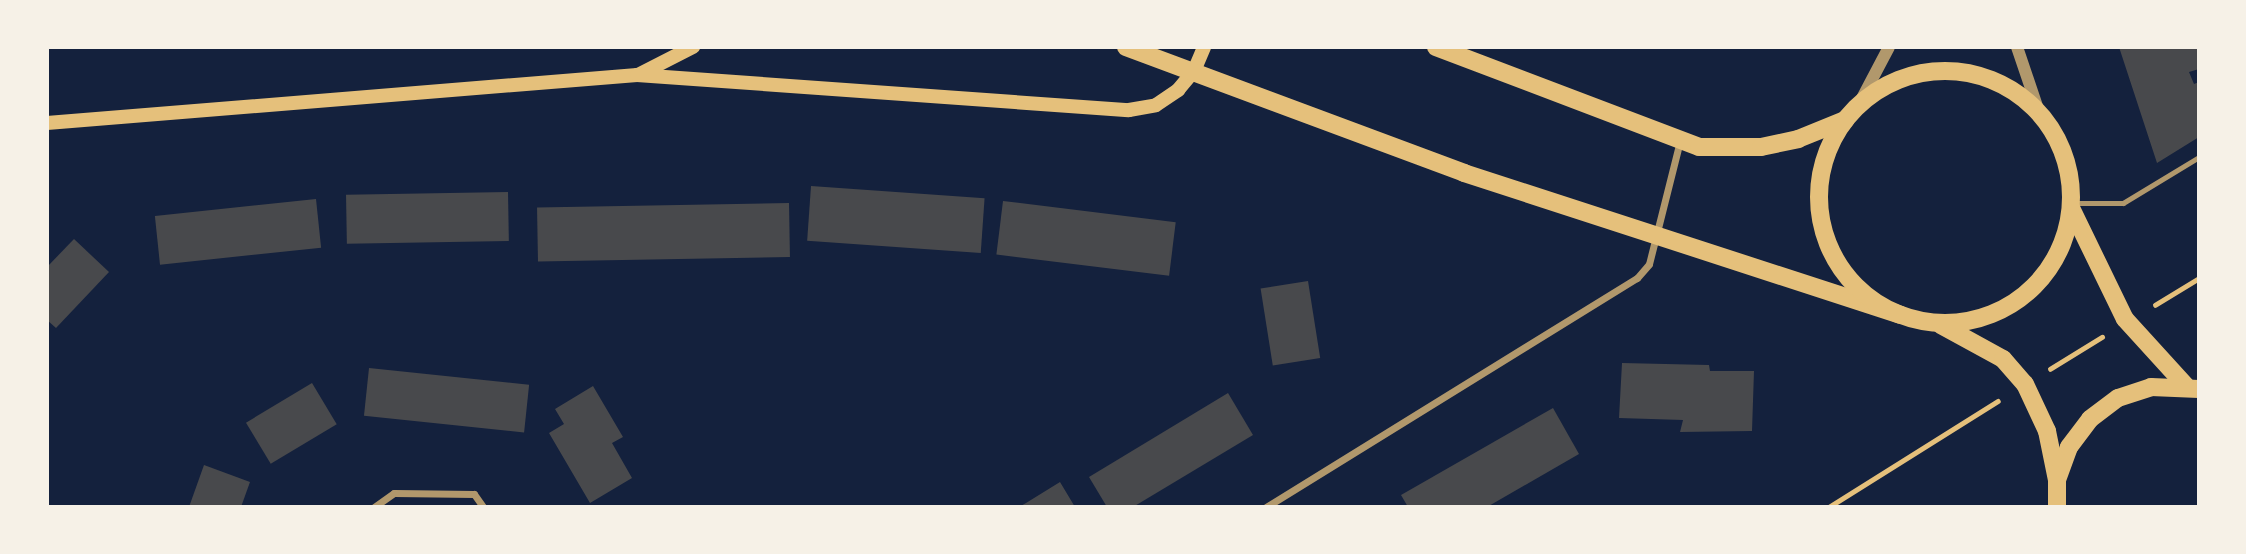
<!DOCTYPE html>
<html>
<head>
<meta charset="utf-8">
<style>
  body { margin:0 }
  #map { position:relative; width:2246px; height:554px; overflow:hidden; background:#14213d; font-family:"Sofia Sans Condensed",sans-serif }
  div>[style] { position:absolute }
  .building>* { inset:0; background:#48494c; transform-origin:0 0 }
  .path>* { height:4.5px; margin:-2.25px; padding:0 2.25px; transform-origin:2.25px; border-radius:2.25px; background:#e5c07b }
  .service>* { height:5px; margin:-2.5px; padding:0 2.5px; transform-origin:2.5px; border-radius:2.5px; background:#b1986c }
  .minor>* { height:7px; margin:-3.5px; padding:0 3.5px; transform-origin:3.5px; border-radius:3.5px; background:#b1986c }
  .tertiary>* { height:12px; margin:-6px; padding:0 6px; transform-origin:6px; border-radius:6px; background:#b1986c }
  .secondary>* { height:14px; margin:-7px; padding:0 7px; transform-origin:7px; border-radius:7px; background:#e5c07b }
  .primary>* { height:18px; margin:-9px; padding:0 9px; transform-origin:9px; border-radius:9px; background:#e5c07b }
  .primary>.ring { margin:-9px; padding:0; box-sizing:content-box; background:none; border:18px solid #e5c07b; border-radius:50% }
  span { translate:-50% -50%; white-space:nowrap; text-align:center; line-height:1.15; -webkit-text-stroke:6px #f6f1e7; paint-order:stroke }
  .frame { position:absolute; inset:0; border:49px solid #f6f1e7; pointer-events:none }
</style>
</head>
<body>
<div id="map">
  <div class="building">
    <i style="clip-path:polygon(2119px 47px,2199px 47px,2199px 69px,2189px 72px,2194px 84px,2199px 82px,2199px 137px,2157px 163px)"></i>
    <i style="left:811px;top:186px;width:174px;height:55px;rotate:4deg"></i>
    <i style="left:508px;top:192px;width:49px;height:162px;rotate:89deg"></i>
    <i style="left:316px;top:199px;width:49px;height:162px;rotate:84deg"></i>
    <i style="left:1003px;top:201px;width:174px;height:54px;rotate:7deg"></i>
    <i style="left:789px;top:203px;width:54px;height:252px;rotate:89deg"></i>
    <i style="clip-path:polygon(74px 239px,109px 272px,56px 328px,47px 320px,47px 267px)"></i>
    <i style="left:1308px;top:281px;width:78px;height:48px;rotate:81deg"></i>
    <i style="clip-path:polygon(1622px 363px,1709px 365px,1710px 371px,1754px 371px,1752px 431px,1680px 432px,1683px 420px,1619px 418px)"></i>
    <i style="left:369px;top:368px;width:161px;height:48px;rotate:6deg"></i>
    <i style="left:312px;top:383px;width:48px;height:77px;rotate:59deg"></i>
    <i style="clip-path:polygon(593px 386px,623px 437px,612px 443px,632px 478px,590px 503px,549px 433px,564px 424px,555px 409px)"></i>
    <i style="clip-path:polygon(1228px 393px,1253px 435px,1133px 507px,1107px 507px,1089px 477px)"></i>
    <i style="clip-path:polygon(1553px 408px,1579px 454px,1487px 507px,1408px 507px,1401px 495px)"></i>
    <i style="clip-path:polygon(204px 465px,250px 482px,241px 507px,189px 507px)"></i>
    <i style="clip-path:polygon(1060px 482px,1075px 507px,1019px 507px,1026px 503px)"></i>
  </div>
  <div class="path">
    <i style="left:2155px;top:305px;width:52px;rotate:-31.5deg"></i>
    <i style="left:2050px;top:369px;width:61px;rotate:-31.6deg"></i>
    <i style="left:1829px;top:507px;width:199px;rotate:-32.1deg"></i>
  </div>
  <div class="service">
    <i style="left:2071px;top:203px;width:52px"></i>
    <i style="left:2123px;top:203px;width:89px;rotate:-31.2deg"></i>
  </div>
  <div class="minor">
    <i style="left:374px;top:507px;width:24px;rotate:-35deg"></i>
    <i style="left:394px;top:493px;width:80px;rotate:0.7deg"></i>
    <i style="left:474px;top:494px;width:16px;rotate:55deg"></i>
    <i style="left:1266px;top:507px;width:436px;rotate:-31.7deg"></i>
    <i style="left:1637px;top:278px;width:18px;rotate:-49deg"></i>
    <i style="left:1649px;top:264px;width:127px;rotate:-75.9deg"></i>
  </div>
  <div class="tertiary">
    <i style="left:2017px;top:47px;width:69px;rotate:71.3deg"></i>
    <i style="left:1859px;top:104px;width:64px;rotate:-62.2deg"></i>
  </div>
  <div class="secondary">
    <i style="left:638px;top:75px;width:62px;rotate:-27deg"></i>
    <i style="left:47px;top:123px;width:592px;rotate:-4.65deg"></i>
    <i style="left:637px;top:75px;width:493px;rotate:4.1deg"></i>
    <i style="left:1129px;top:110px;width:27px;rotate:-10deg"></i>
    <i style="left:1156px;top:105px;width:27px;rotate:-34deg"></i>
    <i style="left:1178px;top:90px;width:25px;rotate:-50deg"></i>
    <i style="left:1194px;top:71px;width:26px;rotate:-67deg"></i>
  </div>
  <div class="primary">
    <i style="left:1126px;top:47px;width:361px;rotate:20.4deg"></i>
    <i style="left:1464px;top:173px;width:459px;rotate:18deg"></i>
    <i style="left:1436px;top:47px;width:281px;rotate:20.8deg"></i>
    <i style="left:1699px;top:147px;width:62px"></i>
    <i style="left:1761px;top:147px;width:38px;rotate:-12deg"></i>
    <i style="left:1798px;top:139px;width:51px;rotate:-22deg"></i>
    <i class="ring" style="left:1819px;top:71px;width:234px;height:234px"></i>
    <i style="left:2071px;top:208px;width:123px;rotate:64.1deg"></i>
    <i style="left:2125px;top:319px;width:91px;rotate:47.7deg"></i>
    <i style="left:1941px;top:325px;width:71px;rotate:28.7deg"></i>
    <i style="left:2003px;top:359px;width:33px;rotate:49deg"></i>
    <i style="left:2025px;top:384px;width:52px;rotate:64.9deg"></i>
    <i style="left:2047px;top:431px;width:50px;rotate:78.5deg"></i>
    <i style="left:2057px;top:507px;width:27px;rotate:-90deg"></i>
    <i style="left:2057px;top:480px;width:35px;rotate:-70deg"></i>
    <i style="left:2069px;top:447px;width:35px;rotate:-53deg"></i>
    <i style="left:2090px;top:419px;width:35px;rotate:-37deg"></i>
    <i style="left:2118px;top:398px;width:35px;rotate:-18deg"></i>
    <i style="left:2151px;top:387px;width:48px;rotate:2.4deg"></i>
  </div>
  <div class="frame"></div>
</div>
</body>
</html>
